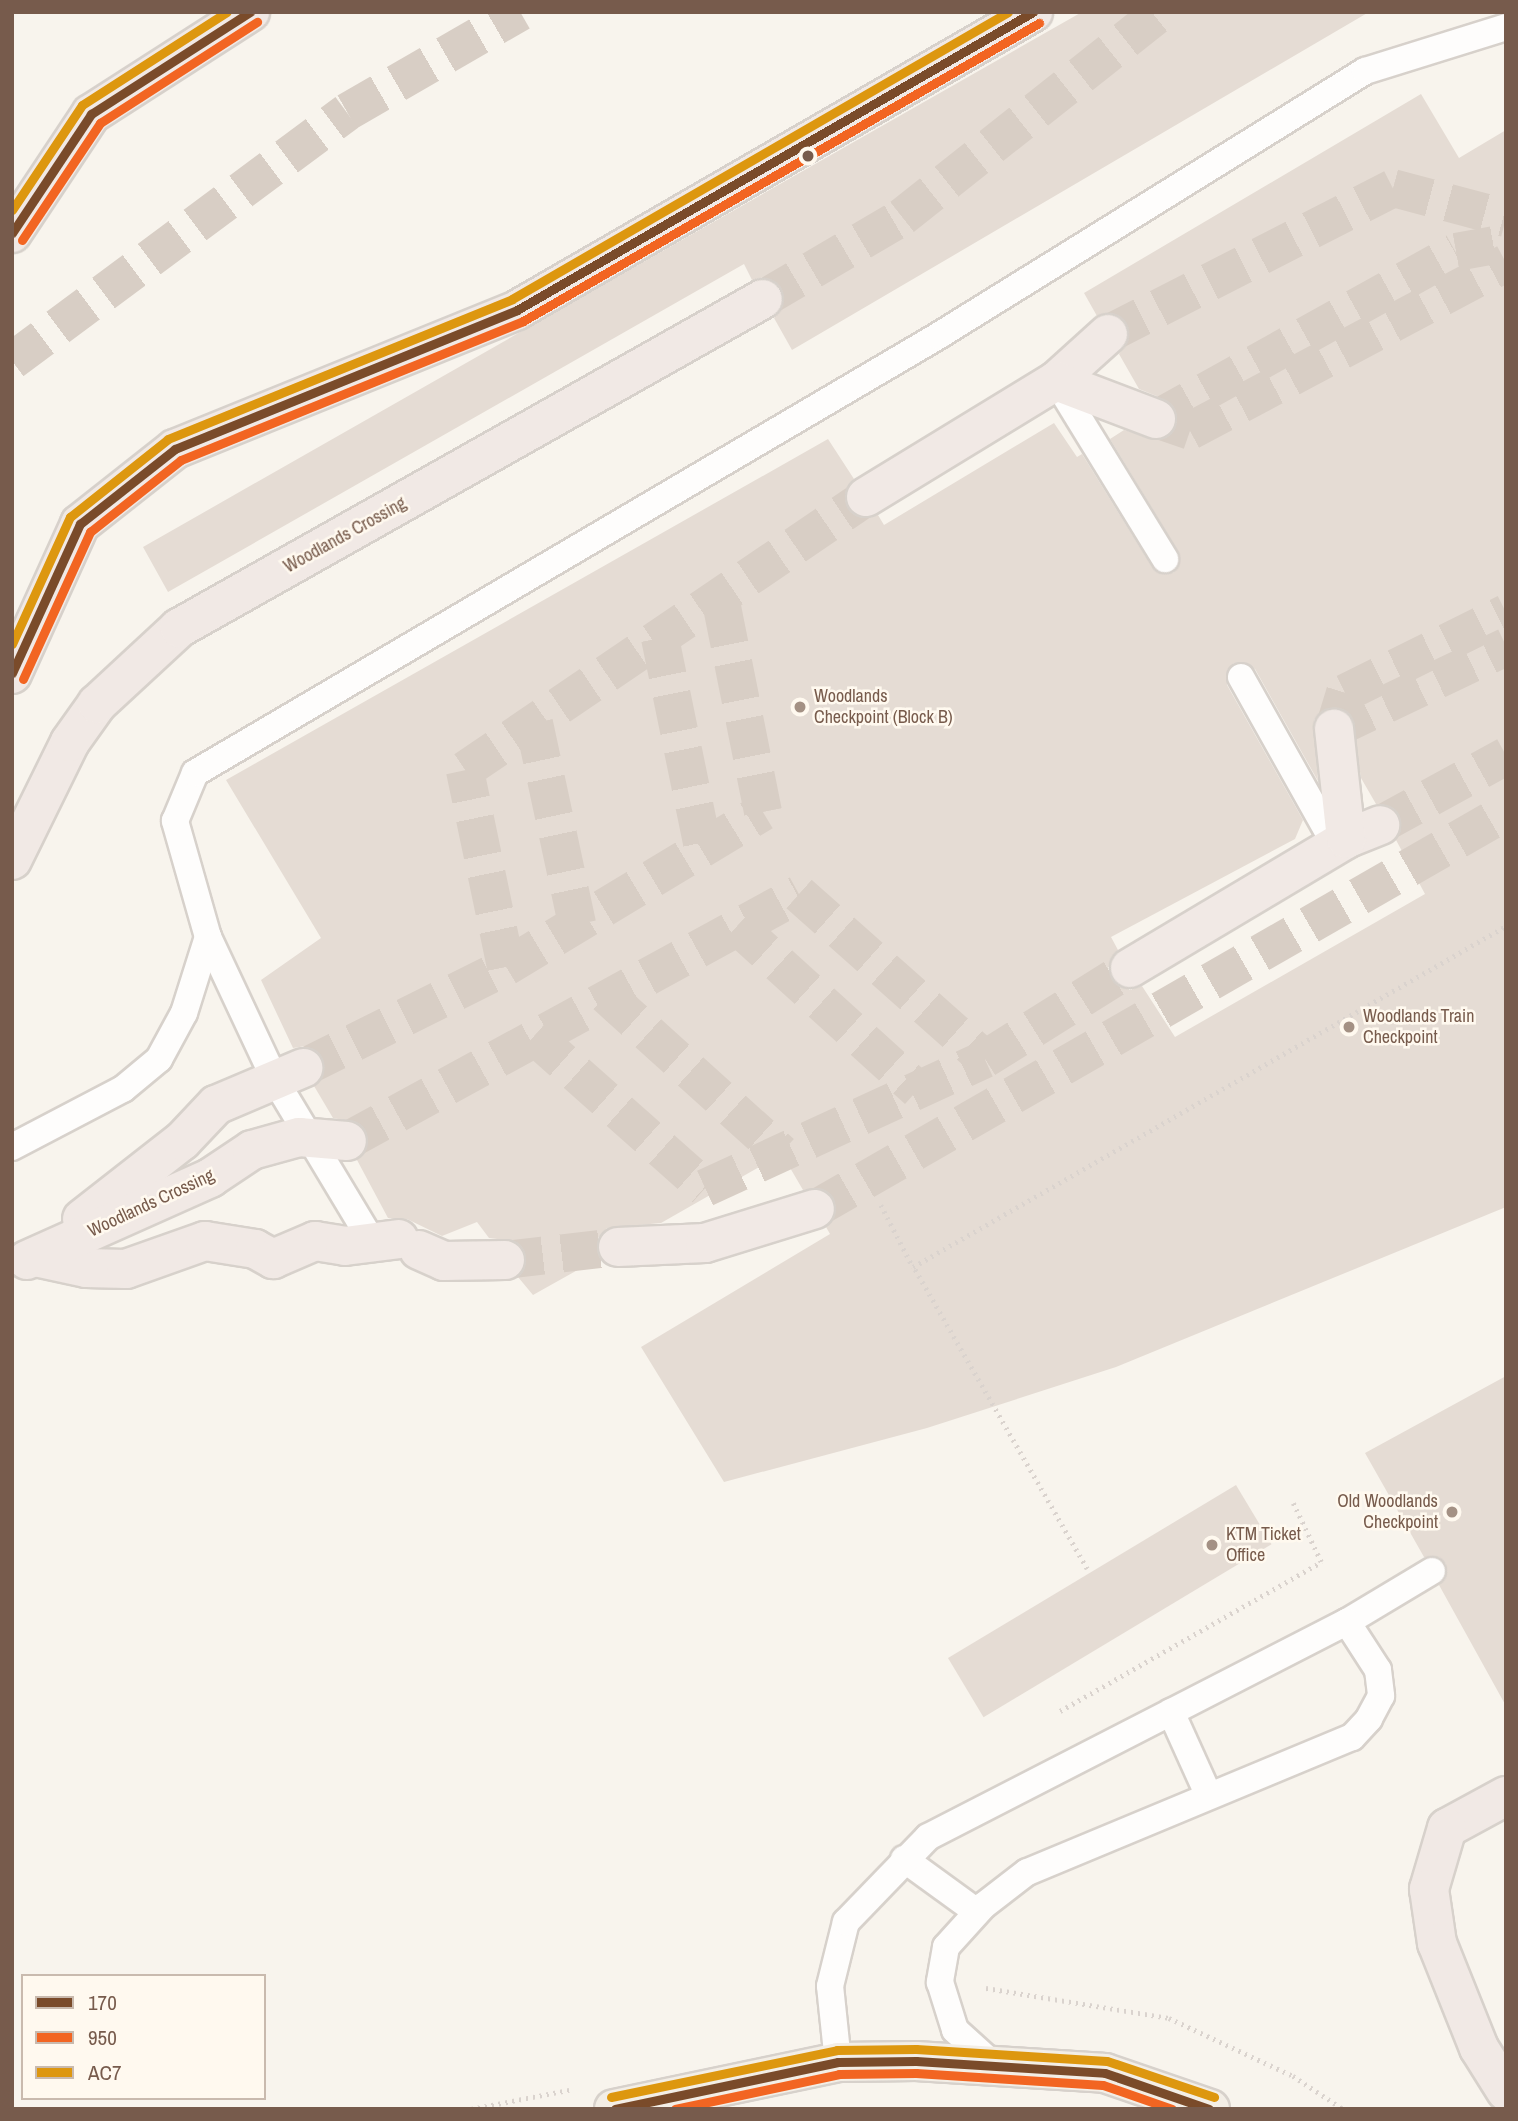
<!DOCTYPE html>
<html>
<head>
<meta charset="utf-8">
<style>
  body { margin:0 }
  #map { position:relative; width:1518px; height:2121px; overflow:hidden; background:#f8f4ed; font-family:"Archivo Narrow",sans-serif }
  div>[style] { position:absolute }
  .building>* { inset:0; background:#e5dcd4; transform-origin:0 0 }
  .highway-tunnel>* { height:38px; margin-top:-19px; transform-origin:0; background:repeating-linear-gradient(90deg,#d8cec5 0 38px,transparent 0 57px) }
  .path>* { height:4.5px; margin-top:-2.25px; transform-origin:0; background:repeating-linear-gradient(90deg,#dad3ce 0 2px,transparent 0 7px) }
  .roads { filter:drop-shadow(2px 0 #d7d1cb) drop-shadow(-2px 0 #d7d1cb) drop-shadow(0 2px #d7d1cb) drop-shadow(0 -2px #d7d1cb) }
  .lane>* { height:26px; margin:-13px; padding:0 13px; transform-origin:13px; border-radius:13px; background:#fefdfc }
  .primary>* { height:38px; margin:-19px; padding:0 19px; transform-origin:19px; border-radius:19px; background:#f3eee6 }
  .highway>* { height:38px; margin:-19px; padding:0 19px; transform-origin:19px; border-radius:19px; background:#f1e9e5 }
  .bus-1>* { height:9px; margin:-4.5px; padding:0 4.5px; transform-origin:4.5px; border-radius:4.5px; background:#7a4b2a }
  .bus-2>* { height:9px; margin:-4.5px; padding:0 4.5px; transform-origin:4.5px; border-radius:4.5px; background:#f26522 }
  .bus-3>* { height:9px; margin:-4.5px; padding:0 4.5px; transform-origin:4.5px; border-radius:4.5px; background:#dd970f }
  .dots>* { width:19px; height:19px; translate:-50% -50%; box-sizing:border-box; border:4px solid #fff9ef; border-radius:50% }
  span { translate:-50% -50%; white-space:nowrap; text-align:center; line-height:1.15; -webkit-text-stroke:5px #fff9ef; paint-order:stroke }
  .street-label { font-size:18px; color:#775b4c }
  .poi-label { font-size:18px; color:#775b4c }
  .left { translate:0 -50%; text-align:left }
  .right { translate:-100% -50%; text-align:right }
  .frame { position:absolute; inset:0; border:14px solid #775b4c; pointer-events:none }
  .legend { position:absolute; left:21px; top:1974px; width:245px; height:126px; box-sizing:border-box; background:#fff9ef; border:2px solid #c9baae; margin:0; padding:9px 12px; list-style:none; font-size:21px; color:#775b4c }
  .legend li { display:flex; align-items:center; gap:14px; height:35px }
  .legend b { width:35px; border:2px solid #c9baae }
</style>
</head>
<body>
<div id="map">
  <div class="building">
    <i style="clip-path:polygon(1082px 12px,1369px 12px,792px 350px,774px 318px,785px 300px,782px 288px,764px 277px,752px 280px,744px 264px,168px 592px,143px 547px)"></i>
    <i style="clip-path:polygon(evenodd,1421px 94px,1459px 158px,1506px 130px,1506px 1207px,1116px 1367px,927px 1428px,724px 1482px,641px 1347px,830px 1234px,826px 1227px,836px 1213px,830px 1193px,819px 1188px,803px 1190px,782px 1154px,661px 1223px,607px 1228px,598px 1238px,599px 1258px,533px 1295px,518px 1277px,527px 1259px,515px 1241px,489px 1238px,477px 1222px,442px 1236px,407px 1219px,388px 1218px,357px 1160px,369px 1143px,366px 1131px,359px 1123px,333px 1118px,314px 1086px,325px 1071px,323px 1059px,306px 1046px,293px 1048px,261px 980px,321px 938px,226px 780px,828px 439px,854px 479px,844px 497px,848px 509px,866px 519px,878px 515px,884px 525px,1054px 423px,1077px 457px,1082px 454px,1152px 567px,1173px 573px,1179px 566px,1178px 551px,1110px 439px,1124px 430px,1160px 440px,1176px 427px,1177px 415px,1164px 399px,1139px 389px,1119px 354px,1129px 340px,1125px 320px,1114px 313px,1097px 316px,1084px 293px,1421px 94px,1234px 663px,1255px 669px,1318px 781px,1314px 720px,1332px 707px,1351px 716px,1361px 778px,1376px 804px,1393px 807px,1400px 816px,1396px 840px,1425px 894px,1175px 1037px,1142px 986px,1130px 990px,1112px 980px,1108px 968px,1118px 950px,1111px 937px,1295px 839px,1303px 820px,1227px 685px,1227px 670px,1234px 663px)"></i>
    <i style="clip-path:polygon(1506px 1376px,1506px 1706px,1439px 1585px,1446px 1578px,1446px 1564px,1439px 1557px,1424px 1557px,1365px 1453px)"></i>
    <i style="left:1236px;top:1485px;width:69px;height:336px;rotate:59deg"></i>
  </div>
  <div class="highway-tunnel">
    <i style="left:763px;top:299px;width:161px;rotate:-30.5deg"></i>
    <i style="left:902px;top:217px;width:330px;rotate:-38.4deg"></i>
    <i style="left:1108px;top:334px;width:320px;rotate:-27.1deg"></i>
    <i style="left:1393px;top:188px;width:117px;rotate:14.9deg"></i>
    <i style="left:12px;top:361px;width:417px;rotate:-36.6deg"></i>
    <i style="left:347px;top:112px;width:200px;rotate:-30deg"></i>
    <i style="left:1156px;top:419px;width:343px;rotate:-29.1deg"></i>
    <i style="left:1456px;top:252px;width:51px;rotate:-10.2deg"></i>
    <i style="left:1156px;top:419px;width:36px;rotate:19deg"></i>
    <i style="left:1190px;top:431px;width:358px;rotate:-28deg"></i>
    <i style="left:660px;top:638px;width:214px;rotate:78.4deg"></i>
    <i style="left:534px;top:723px;width:206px;rotate:77.9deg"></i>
    <i style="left:1334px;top:729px;width:38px;rotate:-73deg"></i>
    <i style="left:1345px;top:693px;width:180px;rotate:-26.4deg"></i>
    <i style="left:1334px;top:729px;width:191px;rotate:-25.5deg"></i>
    <i style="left:1380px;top:825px;width:144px;rotate:-28.7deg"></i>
    <i style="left:737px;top:926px;width:244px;rotate:42.2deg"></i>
    <i style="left:506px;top:967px;width:201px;rotate:-101.8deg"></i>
    <i style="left:465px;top:770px;width:485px;rotate:-34.2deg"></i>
    <i style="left:606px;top:995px;width:236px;rotate:42.1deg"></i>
    <i style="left:534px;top:1036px;width:229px;rotate:41.6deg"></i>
    <i style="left:705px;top:1188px;width:308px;rotate:-24.7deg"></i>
    <i style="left:985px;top:1059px;width:171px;rotate:-32.1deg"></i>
    <i style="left:303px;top:1068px;width:227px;rotate:-26.5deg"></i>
    <i style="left:506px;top:967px;width:300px;rotate:-31.1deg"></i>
    <i style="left:763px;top:812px;width:220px;rotate:-101.3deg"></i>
    <i style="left:347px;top:1141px;width:515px;rotate:-28.65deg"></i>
    <i style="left:799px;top:894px;width:249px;rotate:41.6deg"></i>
    <i style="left:815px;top:1209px;width:797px;rotate:-29.88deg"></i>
    <i style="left:505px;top:1260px;width:114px;rotate:-6.6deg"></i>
  </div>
  <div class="path">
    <i style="left:881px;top:1205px;width:70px;rotate:62.7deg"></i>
    <i style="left:1087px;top:1569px;width:349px;rotate:-119.9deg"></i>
    <i style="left:913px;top:1267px;width:684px;rotate:-29.9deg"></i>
    <i style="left:1060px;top:1711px;width:301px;rotate:-29.7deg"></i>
    <i style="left:1321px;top:1562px;width:65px;rotate:-115.4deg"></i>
    <i style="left:986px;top:1988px;width:185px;rotate:9.3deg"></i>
    <i style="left:1169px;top:2018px;width:137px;rotate:25.1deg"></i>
    <i style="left:1293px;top:2076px;width:60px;rotate:33.4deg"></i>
    <i style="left:471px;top:2109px;width:100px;rotate:-11deg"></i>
  </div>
  <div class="roads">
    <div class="lane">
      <i style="left:1056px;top:381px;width:209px;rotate:58.5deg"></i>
      <i style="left:1241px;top:677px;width:194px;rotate:60.7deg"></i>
      <i style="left:208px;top:937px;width:158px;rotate:64.9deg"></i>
      <i style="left:275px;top:1080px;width:190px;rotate:59deg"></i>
      <i style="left:12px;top:1147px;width:125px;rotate:-27.6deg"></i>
      <i style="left:123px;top:1089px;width:47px;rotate:-39.8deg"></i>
      <i style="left:159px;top:1059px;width:52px;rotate:-61.5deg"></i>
      <i style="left:184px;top:1013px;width:80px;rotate:-72.5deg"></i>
      <i style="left:208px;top:937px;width:121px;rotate:-105.9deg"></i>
      <i style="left:175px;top:821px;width:52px;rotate:-67.4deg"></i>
      <i style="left:195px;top:773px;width:862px;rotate:-30.46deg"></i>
      <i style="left:938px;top:336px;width:503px;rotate:-31.82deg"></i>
      <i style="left:1365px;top:71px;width:148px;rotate:-17.3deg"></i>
      <i style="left:1347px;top:1622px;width:99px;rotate:-31deg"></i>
      <i style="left:1171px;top:1712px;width:92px;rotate:65.7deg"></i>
      <i style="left:904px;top:1859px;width:90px;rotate:36deg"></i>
      <i style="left:838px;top:2062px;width:76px;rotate:-96deg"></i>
      <i style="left:830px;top:1986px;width:66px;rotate:-76deg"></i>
      <i style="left:846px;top:1922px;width:118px;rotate:-46deg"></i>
      <i style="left:928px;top:1837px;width:471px;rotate:-27.2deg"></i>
      <i style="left:1347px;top:1622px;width:57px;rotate:57.1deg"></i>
      <i style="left:1378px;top:1670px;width:26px;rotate:83deg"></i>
      <i style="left:1381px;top:1696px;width:26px;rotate:118deg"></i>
      <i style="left:1369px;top:1719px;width:25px;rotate:133deg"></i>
      <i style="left:1352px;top:1737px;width:352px;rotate:157.4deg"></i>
      <i style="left:1027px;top:1872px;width:56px;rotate:142.3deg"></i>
      <i style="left:983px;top:1906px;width:55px;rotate:132.1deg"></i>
      <i style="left:946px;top:1947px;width:36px;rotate:100deg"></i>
      <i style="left:940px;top:1982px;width:50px;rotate:72.6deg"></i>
      <i style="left:955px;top:2030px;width:54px;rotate:42deg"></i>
    </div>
    <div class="primary">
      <i style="left:614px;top:2109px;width:229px;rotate:-11.8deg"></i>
      <i style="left:838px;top:2062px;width:78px;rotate:-0.7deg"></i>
      <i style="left:916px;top:2061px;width:189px;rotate:3.6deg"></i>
      <i style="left:1105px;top:2073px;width:111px;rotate:18.9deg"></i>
    </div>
    <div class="highway">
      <i style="left:12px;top:233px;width:143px;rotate:-56.4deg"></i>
      <i style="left:91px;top:114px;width:189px;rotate:-32.7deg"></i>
      <i style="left:1056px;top:381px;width:70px;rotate:-42.1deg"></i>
      <i style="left:866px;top:497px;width:223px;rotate:-31.4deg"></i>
      <i style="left:1056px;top:381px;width:107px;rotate:20.8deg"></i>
      <i style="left:12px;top:674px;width:165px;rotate:-65.6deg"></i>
      <i style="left:80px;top:524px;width:121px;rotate:-38.3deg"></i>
      <i style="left:175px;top:449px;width:369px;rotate:-22.1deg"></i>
      <i style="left:517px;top:310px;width:596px;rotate:-30.01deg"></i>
      <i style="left:1346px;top:839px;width:37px;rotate:-22deg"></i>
      <i style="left:12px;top:860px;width:131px;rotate:-63.8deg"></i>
      <i style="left:70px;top:742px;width:47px;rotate:-54.6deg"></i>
      <i style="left:97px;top:704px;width:112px;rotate:-42.8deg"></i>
      <i style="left:179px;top:628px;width:670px;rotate:-29.4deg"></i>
      <i style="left:1130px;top:968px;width:252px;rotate:-30.8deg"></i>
      <i style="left:1346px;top:839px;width:111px;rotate:-96.2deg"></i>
      <i style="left:82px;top:1219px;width:127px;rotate:-38deg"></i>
      <i style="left:182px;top:1141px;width:50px;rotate:-46.6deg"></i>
      <i style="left:216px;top:1105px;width:95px;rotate:-23deg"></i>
      <i style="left:618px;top:1247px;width:87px;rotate:-2.6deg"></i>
      <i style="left:705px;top:1243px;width:115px;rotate:-17.2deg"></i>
      <i style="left:419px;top:1250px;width:27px;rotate:24deg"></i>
      <i style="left:444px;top:1261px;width:61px;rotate:-0.9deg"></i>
      <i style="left:35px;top:1257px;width:52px;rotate:12.2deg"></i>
      <i style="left:86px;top:1268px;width:40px;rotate:1.4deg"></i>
      <i style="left:126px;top:1269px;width:84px;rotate:-19.5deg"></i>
      <i style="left:205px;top:1241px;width:51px;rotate:9.1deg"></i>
      <i style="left:255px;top:1249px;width:21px;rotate:29deg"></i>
      <i style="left:273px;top:1259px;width:46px;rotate:-23.2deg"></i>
      <i style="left:315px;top:1241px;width:30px;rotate:9deg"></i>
      <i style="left:345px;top:1246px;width:54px;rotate:-7.4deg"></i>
      <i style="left:27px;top:1260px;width:201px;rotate:-24.1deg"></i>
      <i style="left:210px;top:1178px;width:50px;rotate:-33.7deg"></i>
      <i style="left:252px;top:1150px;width:49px;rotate:-15.5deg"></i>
      <i style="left:299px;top:1137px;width:48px;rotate:4.8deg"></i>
      <i style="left:1506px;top:1796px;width:67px;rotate:151.5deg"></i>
      <i style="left:1447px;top:1828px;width:64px;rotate:106.4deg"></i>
      <i style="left:1429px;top:1889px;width:55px;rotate:81.6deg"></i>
      <i style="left:1437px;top:1943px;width:113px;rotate:68.2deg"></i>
      <i style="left:1479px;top:2048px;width:51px;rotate:57.9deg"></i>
    </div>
  </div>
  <div class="bus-1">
    <i style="left:12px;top:233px;width:143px;rotate:-56.4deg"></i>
    <i style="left:91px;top:114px;width:189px;rotate:-32.7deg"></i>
    <i style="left:12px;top:673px;width:164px;rotate:-65.5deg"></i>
    <i style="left:80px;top:524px;width:121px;rotate:-38.3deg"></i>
    <i style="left:175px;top:449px;width:369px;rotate:-22.1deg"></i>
    <i style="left:517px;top:310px;width:596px;rotate:-30.01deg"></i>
    <i style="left:615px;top:2109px;width:228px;rotate:-11.9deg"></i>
    <i style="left:838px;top:2062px;width:78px;rotate:-0.7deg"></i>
    <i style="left:916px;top:2061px;width:189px;rotate:3.6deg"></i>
    <i style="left:1105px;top:2073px;width:110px;rotate:19.1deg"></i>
  </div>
  <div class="bus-2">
    <i style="left:22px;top:240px;width:141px;rotate:-56.3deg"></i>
    <i style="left:100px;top:123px;width:187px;rotate:-32.8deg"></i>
    <i style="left:23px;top:679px;width:162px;rotate:-65.5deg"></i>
    <i style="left:90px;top:532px;width:116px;rotate:-38.4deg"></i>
    <i style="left:181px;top:460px;width:369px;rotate:-22.1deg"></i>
    <i style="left:523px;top:321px;width:596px;rotate:-30.01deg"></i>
    <i style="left:675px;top:2109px;width:168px;rotate:-12deg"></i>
    <i style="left:839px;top:2074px;width:77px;rotate:-0.7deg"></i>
    <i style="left:916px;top:2073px;width:187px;rotate:3.7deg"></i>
    <i style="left:1103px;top:2085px;width:73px;rotate:19.2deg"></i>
  </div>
  <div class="bus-3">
    <i style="left:12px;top:210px;width:126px;rotate:-56.3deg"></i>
    <i style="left:82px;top:105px;width:172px;rotate:-32.7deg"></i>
    <i style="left:12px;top:644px;width:140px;rotate:-65.5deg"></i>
    <i style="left:70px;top:517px;width:125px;rotate:-38.5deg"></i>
    <i style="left:168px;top:439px;width:371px;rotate:-22.1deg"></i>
    <i style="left:512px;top:299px;width:573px;rotate:-30.05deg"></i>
    <i style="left:611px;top:2097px;width:231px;rotate:-11.7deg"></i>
    <i style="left:837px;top:2050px;width:79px;rotate:-0.7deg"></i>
    <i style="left:916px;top:2049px;width:191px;rotate:3.6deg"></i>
    <i style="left:1107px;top:2061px;width:113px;rotate:18.6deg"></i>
  </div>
  <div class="dots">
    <i style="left:808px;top:156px;background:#775b4c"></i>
    <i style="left:800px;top:707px;background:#a49184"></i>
    <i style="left:1349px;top:1027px;background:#a49184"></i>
    <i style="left:1452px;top:1512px;background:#a49184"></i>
    <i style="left:1212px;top:1545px;background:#a49184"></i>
  </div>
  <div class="street-label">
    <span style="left:345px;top:535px;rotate:-29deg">Woodlands Crossing</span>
    <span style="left:151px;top:1203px;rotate:-25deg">Woodlands Crossing</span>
  </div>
  <div class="poi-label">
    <span class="left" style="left:814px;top:707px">Woodlands<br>Checkpoint (Block B)</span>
    <span class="left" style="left:1363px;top:1027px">Woodlands Train<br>Checkpoint</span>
    <span class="right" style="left:1438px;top:1512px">Old Woodlands<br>Checkpoint</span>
    <span class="left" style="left:1226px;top:1545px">KTM Ticket<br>Office</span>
  </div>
  <div class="frame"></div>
  <ul class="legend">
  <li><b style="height:9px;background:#7a4b2a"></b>170</li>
  <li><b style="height:9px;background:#f26522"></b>950</li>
  <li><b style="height:9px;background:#dd970f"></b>AC7</li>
  </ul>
</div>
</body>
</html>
